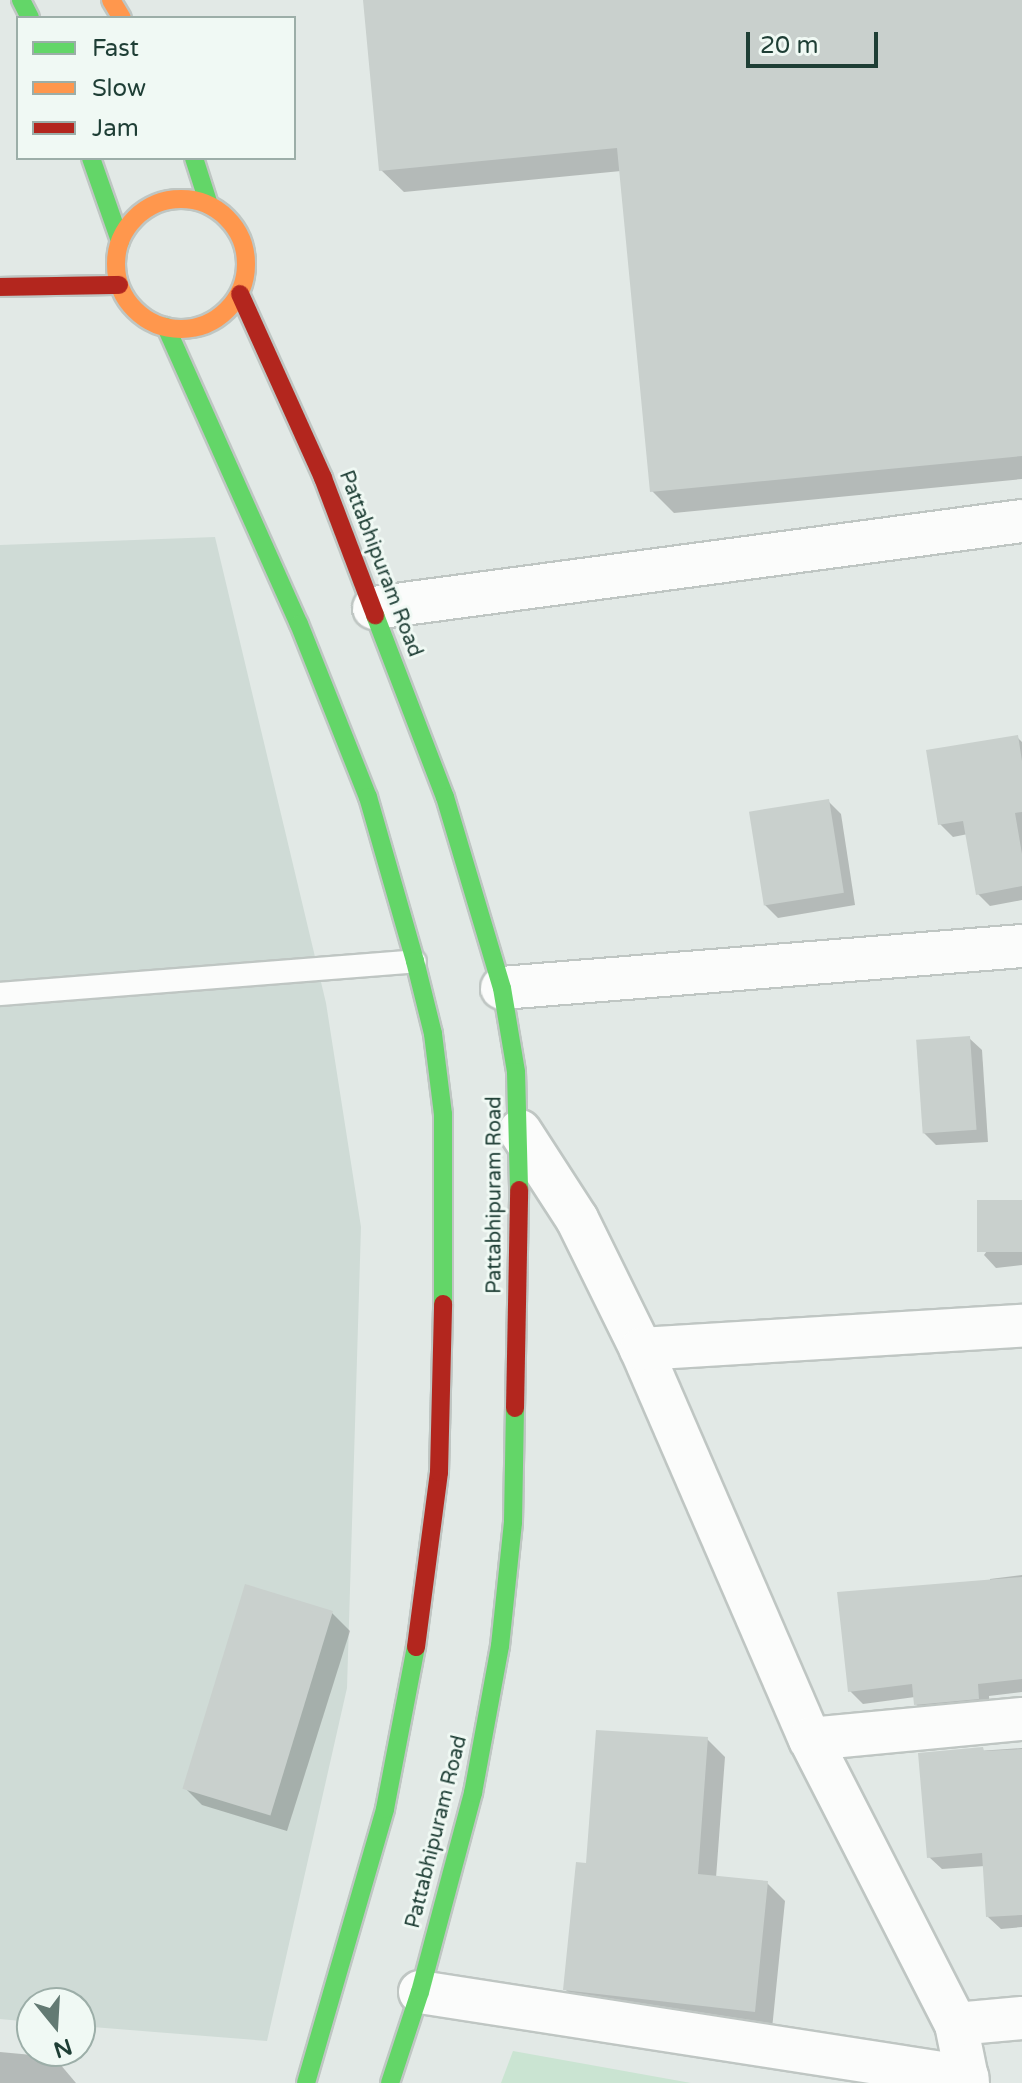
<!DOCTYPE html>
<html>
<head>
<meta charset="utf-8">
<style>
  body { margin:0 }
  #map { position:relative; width:1022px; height:2083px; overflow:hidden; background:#e2e9e6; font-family:"Varela Round",sans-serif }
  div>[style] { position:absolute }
  .built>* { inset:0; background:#cfdbd6 }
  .green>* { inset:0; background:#cae4d2 }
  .shadow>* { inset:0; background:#0003 }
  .building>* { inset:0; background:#c9d0cd; transform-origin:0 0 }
  .roads { filter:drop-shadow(2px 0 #bfc6c3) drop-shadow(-2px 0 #bfc6c3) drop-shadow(0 2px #bfc6c3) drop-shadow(0 -2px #bfc6c3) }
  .lane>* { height:22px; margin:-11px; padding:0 11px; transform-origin:11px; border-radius:11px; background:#fbfcfb }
  .street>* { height:42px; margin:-21px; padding:0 21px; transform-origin:21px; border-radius:21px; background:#fbfcfb }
  .fast>* { height:18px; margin:-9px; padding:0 9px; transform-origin:9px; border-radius:9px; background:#63d668 }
  .slow>* { height:18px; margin:-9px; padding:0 9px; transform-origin:9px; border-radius:9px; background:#ff974d }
  .slow>.ring { margin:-9px; padding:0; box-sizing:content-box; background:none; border:18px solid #ff974d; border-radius:50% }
  .jam>* { height:18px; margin:-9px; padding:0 9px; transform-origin:9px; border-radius:9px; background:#b3261e }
  span { translate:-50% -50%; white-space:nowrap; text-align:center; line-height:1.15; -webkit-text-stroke:6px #f0f9f4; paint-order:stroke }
  .street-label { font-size:20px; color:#1e3e35 }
  .legend { position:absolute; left:16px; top:16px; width:280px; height:144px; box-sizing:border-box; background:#f0f9f4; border:2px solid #9caea8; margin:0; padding:10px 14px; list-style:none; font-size:24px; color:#1e3e35 }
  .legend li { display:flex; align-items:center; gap:16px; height:40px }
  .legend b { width:40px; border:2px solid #9caea8 }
  .north { position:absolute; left:16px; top:1987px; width:80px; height:80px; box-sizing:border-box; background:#f0f9f4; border:2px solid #9caea8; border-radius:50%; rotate:162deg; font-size:22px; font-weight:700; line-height:32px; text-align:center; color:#1e3e35 }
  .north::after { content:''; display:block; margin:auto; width:28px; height:36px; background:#637a73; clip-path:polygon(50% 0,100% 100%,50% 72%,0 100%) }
  .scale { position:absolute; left:746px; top:32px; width:132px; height:36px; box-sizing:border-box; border:4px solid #1e3e35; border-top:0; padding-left:10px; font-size:24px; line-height:28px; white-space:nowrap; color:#1e3e35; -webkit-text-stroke:6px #f0f9f4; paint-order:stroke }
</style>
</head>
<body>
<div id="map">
  <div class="built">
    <i style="clip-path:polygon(215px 537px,326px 1003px,361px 1227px,347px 1688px,267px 2041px,80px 2026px,80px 2003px,32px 2003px,32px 2022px,0 2019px,0 545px)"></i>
  </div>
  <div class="green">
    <i style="clip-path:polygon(513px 2051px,691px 2083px,501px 2083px)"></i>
  </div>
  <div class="shadow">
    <i style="clip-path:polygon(365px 0,1022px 0,1022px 479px,674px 513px,652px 491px,621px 171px,404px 192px,381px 170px)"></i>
    <i style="clip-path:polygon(1017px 737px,1022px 742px,1022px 900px,990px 906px,978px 894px,968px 834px,953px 837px,940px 824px)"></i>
    <i style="clip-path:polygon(828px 801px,841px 814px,855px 905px,778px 918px,765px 905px)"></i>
    <i style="clip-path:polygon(969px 1038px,982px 1050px,988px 1142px,936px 1145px,924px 1133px)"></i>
    <i style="clip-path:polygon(1022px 1202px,1022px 1265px,996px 1268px,984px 1255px)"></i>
    <i style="clip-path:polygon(1022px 1575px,1022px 1692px,989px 1696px,990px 1711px,928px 1717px,916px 1704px,915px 1697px,863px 1704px,850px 1691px,990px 1582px,990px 1579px)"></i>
    <i style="clip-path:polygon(332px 1613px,350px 1631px,287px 1831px,202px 1805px,184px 1787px)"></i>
    <i style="clip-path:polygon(707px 1739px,725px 1757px,716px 1878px,767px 1883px,785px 1901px,772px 2029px,583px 2007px,565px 1989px,588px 1865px)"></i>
    <i style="clip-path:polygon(1022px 1748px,1022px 1927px,1001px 1929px,988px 1917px,985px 1866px,942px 1869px,929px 1857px,920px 1755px)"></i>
    <i style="clip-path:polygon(0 2052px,54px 2057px,76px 2083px,0 2083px)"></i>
  </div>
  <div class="building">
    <i style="clip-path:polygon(363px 0,1022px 0,1022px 456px,650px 492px,617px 148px,379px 171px)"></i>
    <i style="clip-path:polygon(1018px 735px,1022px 761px,1022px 812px,1015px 813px,1022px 854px,1022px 886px,976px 895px,963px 821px,938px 825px,926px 750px)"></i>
    <i style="left:829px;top:799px;width:95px;height:81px;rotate:81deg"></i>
    <i style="left:970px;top:1036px;width:94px;height:54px;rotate:86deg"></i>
    <i style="left:1022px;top:1200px;width:52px;height:45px;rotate:90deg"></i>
    <i style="clip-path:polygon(1022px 1577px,1022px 1679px,978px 1684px,979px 1699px,914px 1705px,912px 1684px,848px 1692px,837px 1592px)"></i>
    <i style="left:245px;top:1584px;width:92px;height:214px;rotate:17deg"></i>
    <i style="clip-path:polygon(596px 1730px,708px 1737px,698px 1874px,768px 1881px,755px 2012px,563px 1990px,576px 1862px,586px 1863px)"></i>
    <i style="clip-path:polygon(983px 1747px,984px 1751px,1022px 1749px,1022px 1915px,986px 1917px,982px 1853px,927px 1858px,918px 1753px)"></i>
  </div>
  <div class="roads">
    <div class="lane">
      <i style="left:0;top:994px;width:416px;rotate:-4.5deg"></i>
    </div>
    <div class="street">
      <i style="left:374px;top:608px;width:654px;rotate:-7.65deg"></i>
      <i style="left:502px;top:988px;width:522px;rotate:-4.62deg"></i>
      <i style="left:520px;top:1131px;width:105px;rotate:57.1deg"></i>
      <i style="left:577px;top:1219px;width:145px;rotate:63.8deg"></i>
      <i style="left:641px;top:1349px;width:425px;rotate:66.6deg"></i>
      <i style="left:810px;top:1739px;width:320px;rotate:62.9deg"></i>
      <i style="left:956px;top:2024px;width:60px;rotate:78.5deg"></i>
      <i style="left:641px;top:1349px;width:382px;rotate:-3.5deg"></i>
      <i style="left:810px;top:1739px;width:213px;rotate:-5.4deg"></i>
      <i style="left:420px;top:1992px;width:554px;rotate:8.83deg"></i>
      <i style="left:956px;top:2024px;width:66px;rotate:-5.2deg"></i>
    </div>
    <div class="fast">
      <i style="left:21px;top:0;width:20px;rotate:63deg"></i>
      <i style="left:91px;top:158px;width:88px;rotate:70.7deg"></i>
      <i style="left:194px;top:158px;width:49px;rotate:72.3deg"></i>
      <i style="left:166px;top:327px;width:325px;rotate:65.9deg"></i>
      <i style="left:299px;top:624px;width:186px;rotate:68.3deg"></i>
      <i style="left:368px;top:797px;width:171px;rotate:74deg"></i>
      <i style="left:415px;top:961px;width:75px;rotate:76.1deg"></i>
      <i style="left:433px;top:1034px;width:81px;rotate:82.9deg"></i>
      <i style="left:443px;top:1114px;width:190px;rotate:90deg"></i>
      <i style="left:375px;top:615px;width:195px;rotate:69deg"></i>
      <i style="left:445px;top:797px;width:199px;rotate:73.4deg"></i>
      <i style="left:502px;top:988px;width:85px;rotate:80.5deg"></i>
      <i style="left:516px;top:1072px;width:118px;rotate:88.5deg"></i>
      <i style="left:306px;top:2083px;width:285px;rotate:-73.9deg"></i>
      <i style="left:385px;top:1809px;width:165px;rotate:-79.2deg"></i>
      <i style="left:390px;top:2083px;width:96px;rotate:-71.8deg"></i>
      <i style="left:420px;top:1992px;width:206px;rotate:-75.1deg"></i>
      <i style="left:473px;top:1793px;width:149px;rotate:-79.6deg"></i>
      <i style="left:500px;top:1646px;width:125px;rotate:-84deg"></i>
      <i style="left:513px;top:1522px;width:114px;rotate:-89deg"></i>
    </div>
    <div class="slow">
      <i style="left:111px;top:0;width:21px;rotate:59deg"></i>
      <i class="ring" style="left:116px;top:199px;width:112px;height:112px"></i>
    </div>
    <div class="jam">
      <i style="left:0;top:287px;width:119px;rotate:-1deg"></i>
      <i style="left:240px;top:294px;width:202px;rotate:65.7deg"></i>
      <i style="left:323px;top:478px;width:147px;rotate:69.2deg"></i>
      <i style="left:515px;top:1408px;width:218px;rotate:-88.9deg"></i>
      <i style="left:416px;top:1647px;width:177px;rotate:-82.5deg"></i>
      <i style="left:439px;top:1472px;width:168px;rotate:-88.6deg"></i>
    </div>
  </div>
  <div class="street-label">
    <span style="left:380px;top:564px;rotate:69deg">Pattabhipuram Road</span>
    <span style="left:495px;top:1195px;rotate:-90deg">Pattabhipuram Road</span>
    <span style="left:437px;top:1832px;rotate:-76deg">Pattabhipuram Road</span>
  </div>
  <ul class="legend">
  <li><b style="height:10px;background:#63d668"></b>Fast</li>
  <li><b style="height:10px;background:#ff974d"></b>Slow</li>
  <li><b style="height:10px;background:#b3261e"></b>Jam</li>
  </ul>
  <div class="north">N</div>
  <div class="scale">20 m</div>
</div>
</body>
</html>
